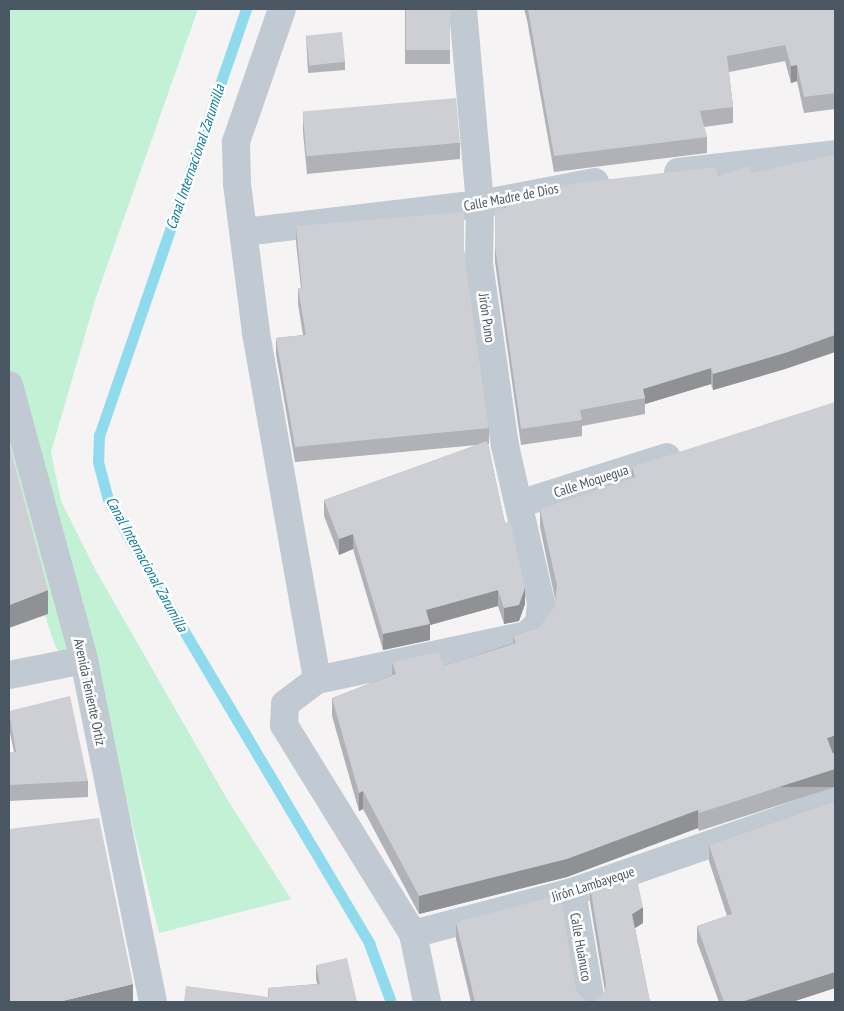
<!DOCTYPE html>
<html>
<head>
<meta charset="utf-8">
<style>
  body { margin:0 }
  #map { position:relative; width:844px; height:1011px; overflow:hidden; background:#f5f3f3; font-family:"PT Sans Narrow",sans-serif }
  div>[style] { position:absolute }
  .green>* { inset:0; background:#c3f1d5 }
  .stream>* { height:11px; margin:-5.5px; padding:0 5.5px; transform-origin:5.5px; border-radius:5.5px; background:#90daee }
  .minor>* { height:28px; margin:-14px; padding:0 14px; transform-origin:14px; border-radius:14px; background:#c1cad2 }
  .wall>* { inset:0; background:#b0b2b7; transform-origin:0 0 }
  .shaded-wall>* { inset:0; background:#909195; transform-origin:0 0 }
  .building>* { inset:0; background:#cdcfd5; transform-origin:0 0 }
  span { translate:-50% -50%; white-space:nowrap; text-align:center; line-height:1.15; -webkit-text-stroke:5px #fff; paint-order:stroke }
  .street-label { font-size:14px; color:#4a5661 }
  .water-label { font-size:15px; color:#0c7c9b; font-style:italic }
  .frame { position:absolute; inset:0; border:10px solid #4a5661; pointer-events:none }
</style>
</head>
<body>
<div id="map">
  <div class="green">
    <i style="clip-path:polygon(9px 9px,198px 9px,96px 297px,51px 452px,61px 501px,96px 571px,227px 799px,291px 899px,159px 933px,106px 718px,55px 646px,9px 504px)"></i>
  </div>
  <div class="stream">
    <i style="left:246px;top:9px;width:451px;rotate:109deg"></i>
    <i style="left:99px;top:435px;width:27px;rotate:92deg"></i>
    <i style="left:98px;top:462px;width:38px;rotate:75deg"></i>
    <i style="left:108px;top:499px;width:47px;rotate:61.8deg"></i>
    <i style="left:130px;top:540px;width:469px;rotate:59.3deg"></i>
    <i style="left:369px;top:943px;width:63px;rotate:69.6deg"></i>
  </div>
  <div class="minor">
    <i style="left:282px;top:9px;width:141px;rotate:109.1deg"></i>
    <i style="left:236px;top:142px;width:42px;rotate:88.6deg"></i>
    <i style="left:237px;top:184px;width:150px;rotate:82.7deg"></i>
    <i style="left:256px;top:333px;width:352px;rotate:80deg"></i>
    <i style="left:678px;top:172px;width:158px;rotate:-6.5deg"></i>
    <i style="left:245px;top:232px;width:237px;rotate:-6.8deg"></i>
    <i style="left:480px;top:204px;width:117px;rotate:-10.8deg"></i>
    <i style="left:9px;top:385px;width:285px;rotate:74.7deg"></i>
    <i style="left:84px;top:660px;width:349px;rotate:78.6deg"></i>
    <i style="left:519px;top:504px;width:155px;rotate:-17.6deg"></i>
    <i style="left:9px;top:675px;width:76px;rotate:-11.3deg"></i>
    <i style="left:572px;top:892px;width:112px;rotate:80.2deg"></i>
    <i style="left:413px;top:934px;width:164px;rotate:-14.8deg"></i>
    <i style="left:572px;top:892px;width:278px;rotate:-19.1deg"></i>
    <i style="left:427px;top:1002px;width:69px;rotate:-101.6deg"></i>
    <i style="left:413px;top:934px;width:246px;rotate:-121.7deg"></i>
    <i style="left:284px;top:725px;width:21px;rotate:-87deg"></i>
    <i style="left:285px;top:704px;width:40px;rotate:-37deg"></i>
    <i style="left:317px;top:680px;width:215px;rotate:-12.1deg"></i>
    <i style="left:527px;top:635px;width:17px;rotate:-45deg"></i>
    <i style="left:539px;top:623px;width:20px;rotate:-84deg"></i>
    <i style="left:541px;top:603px;width:161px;rotate:-102.9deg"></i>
    <i style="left:505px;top:446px;width:185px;rotate:-98.1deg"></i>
    <i style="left:479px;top:263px;width:59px;rotate:-89deg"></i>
    <i style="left:480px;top:204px;width:196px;rotate:-95deg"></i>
  </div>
  <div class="wall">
    <i style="left:405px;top:9px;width:45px;height:55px"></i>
    <i style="clip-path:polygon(524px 9px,835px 9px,835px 109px,804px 113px,797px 81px,791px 83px,785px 61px,729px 72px,733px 107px,733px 123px,704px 127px,707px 137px,707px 153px,554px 172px,527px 20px)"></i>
    <i style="clip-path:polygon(306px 35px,345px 62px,345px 70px,308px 73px)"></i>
    <i style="clip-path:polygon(303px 116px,460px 143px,460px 159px,307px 174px,303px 132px)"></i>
    <i style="clip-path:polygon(835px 154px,835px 352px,785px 369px,713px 390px,711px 384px,645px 404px,645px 414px,582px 426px,582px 436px,521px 445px,495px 262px,495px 209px,505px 209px,505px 201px,559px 193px,559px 187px,751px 173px)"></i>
    <i style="clip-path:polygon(296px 226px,464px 251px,489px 428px,489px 444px,488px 444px,505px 523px,525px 604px,519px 621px,504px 624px,498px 606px,430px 625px,430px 640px,383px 650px,353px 549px,339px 555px,324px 516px,324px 500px,477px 445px,295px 462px,276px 354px,276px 338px,303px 335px,298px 304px,298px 288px,301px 288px,296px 242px)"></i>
    <i style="clip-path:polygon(632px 467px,833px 754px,835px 759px,835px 787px,699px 831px,698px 828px,567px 877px,419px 914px,363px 809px,359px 811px,332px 716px,332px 698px,392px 675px,392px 662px,443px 666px,513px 643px,513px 636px,538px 628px,554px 607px,555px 599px,540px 527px,540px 509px,632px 478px)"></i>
    <i style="clip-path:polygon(9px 711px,88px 781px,88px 797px,9px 801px,9px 752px,14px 752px,9px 728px)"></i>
    <i style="clip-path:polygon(835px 801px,835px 988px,792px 1002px,719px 1002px,697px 942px,697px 926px,727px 916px,709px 861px,709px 845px)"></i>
    <i style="clip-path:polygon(590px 886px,643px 923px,635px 928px,650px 1002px,471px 1002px,456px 939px,456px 922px,576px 989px,585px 1000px,594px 1001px,605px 992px,590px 902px)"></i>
    <i style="clip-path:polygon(316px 965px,357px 1002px,184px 1002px,268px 997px,268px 988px,317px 984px,316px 979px)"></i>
  </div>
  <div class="shaded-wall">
    <i style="clip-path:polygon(797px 65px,797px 81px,791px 83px,791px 66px)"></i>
    <i style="clip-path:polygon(835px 335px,835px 352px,785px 369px,713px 390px,713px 374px)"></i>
    <i style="clip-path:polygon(711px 368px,711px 384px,645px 404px,645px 398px,643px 389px)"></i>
    <i style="clip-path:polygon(353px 534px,353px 549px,339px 555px,339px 539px)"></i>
    <i style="clip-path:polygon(525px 588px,525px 604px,519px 621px,504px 624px,504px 608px)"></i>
    <i style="clip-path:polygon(48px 590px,48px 614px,9px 628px,9px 605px)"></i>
    <i style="clip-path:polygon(498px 590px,498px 606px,430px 625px,430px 640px,383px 650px,383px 634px,426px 610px)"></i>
    <i style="clip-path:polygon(835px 735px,835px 753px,827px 756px,827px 738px)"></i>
    <i style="left:835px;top:769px;width:18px;height:143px;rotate:90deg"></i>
    <i style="clip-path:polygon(363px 791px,363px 809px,359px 811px,359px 793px)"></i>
    <i style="clip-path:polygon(698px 810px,698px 828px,567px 877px,419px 914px,419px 896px)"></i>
    <i style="clip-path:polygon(643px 907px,643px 923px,632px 930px,632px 914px)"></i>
    <i style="clip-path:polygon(835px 972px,835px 988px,792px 1002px,741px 1002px)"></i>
    <i style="clip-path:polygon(133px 984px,133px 1002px,58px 1002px)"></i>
  </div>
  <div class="building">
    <i style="left:406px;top:9px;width:44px;height:41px"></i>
    <i style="clip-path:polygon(528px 9px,835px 9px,835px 93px,804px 97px,797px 65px,791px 66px,785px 45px,727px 56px,733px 107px,700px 111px,707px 137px,554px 156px)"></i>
    <i style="left:342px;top:32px;width:30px;height:36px;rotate:84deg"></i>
    <i style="left:456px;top:98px;width:45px;height:154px;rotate:85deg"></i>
    <i style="clip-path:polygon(835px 154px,835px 335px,785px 353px,713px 374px,711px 368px,643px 389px,645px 398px,580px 410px,582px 420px,521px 429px,495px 246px,495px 209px,506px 208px,505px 201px,560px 193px,559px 187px,577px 183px,715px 167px,718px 176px,749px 166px,751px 173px)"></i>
    <i style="clip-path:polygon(464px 212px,464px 250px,489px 428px,295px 447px,276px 338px,306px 335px,298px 288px,302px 288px,296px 226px)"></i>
    <i style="clip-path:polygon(835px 402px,835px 735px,827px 738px,835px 759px,835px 769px,699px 813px,698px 810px,567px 859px,419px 896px,363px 791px,359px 793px,332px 698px,396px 674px,392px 662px,439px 652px,443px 666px,516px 643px,513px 636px,538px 628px,554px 607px,557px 586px,540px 509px,635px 477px,632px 467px)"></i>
    <i style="clip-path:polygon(487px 441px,505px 523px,510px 521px,525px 588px,519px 605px,504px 608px,498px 590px,426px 610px,430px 624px,383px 634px,353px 534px,339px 539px,324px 500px)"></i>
    <i style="clip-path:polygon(9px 443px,48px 590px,9px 605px)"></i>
    <i style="clip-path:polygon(70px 696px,88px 781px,9px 785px,9px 752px,16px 752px,9px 711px)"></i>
    <i style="clip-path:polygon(835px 801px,835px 972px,741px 1002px,724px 1002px,697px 926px,732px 914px,709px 845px)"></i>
    <i style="clip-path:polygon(99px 818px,133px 984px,58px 1002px,9px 1002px,9px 829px)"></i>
    <i style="clip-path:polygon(635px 870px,643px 907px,632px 914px,650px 1002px,475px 1002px,456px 922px,560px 895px,576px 989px,585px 1000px,594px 1001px,605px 991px,606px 983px,590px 886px)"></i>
    <i style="clip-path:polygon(347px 958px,357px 1002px,184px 1002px,186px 986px,269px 997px,268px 988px,320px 984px,316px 965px)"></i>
  </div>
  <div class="street-label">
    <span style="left:511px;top:197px;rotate:-11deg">Calle Madre de Dios</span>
    <span style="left:487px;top:318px;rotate:82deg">Jirón Puno</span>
    <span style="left:591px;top:481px;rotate:-18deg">Calle Moquegua</span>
    <span style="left:90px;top:692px;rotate:78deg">Avenida Teniente Ortiz</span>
    <span style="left:593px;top:884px;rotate:-18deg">Jirón Lambayeque</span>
    <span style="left:581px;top:947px;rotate:80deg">Calle Huánuco</span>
  </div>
  <div class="water-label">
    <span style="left:195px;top:157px;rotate:-71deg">Canal Internacional Zarumilla</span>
    <span style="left:147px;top:564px;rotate:61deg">Canal Internacional Zarumilla</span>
  </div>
  <div class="frame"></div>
</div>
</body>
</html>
